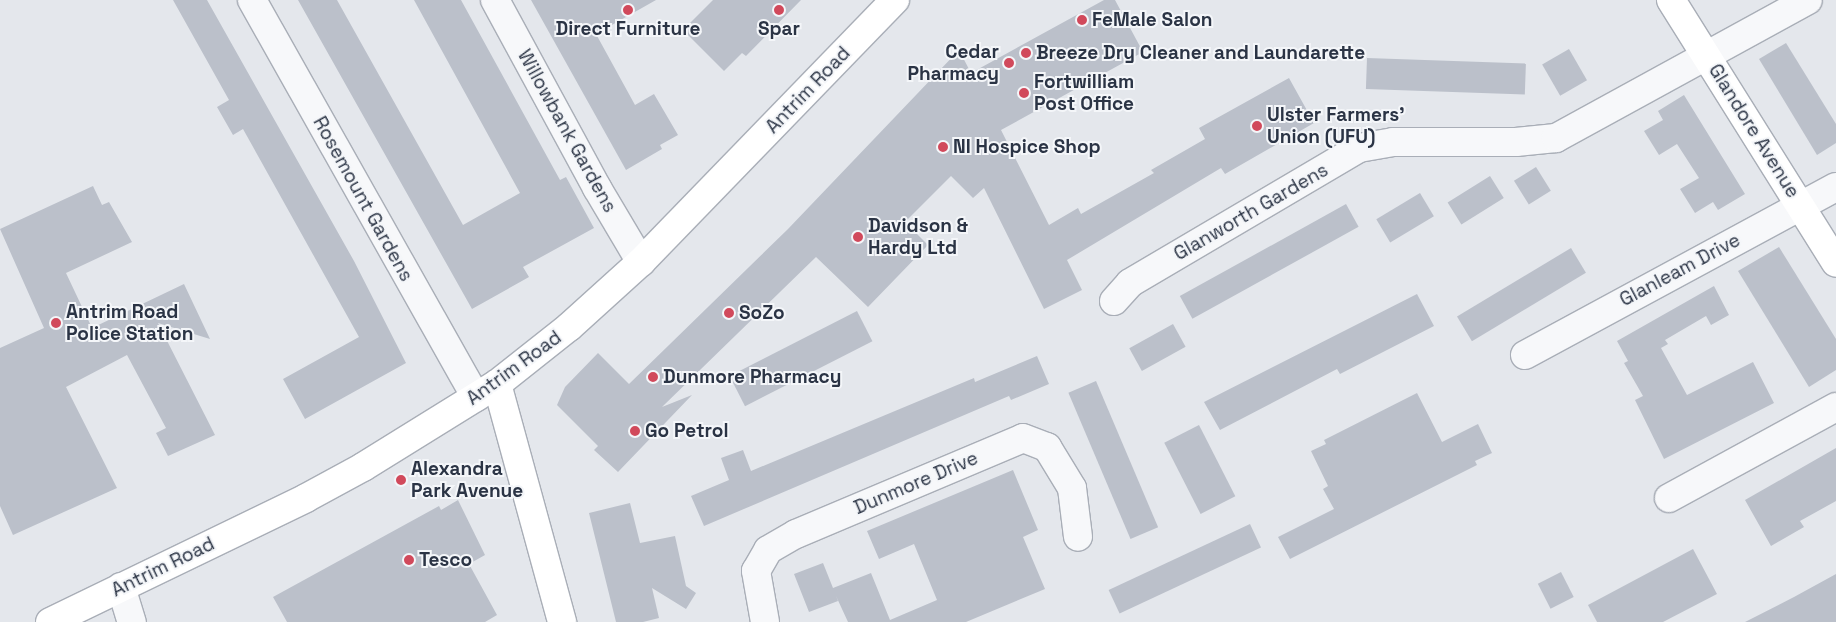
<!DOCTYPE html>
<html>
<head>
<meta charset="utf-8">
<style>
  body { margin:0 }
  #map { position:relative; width:1836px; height:622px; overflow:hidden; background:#e4e7ec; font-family:"Space Grotesk",sans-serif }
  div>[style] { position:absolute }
  .building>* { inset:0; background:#bbc0ca; transform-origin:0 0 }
  .roads { filter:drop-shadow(1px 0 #a9aeb7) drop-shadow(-1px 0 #a9aeb7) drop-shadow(0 1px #a9aeb7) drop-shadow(0 -1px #a9aeb7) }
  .street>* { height:28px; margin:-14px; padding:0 14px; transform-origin:14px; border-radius:14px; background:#f7f8fa }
  .secondary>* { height:28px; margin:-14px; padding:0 14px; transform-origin:14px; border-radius:14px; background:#fff }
  .primary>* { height:28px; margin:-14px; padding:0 14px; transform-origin:14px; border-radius:14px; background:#fff }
  .dots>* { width:14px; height:14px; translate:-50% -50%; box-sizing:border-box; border:2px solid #f4f6f9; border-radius:50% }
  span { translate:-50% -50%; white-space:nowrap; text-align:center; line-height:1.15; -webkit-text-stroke:4px #f4f6f9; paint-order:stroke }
  .poi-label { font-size:19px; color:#2b3445; font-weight:700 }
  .left { translate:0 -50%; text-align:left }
  .right { translate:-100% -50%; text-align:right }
  .street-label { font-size:19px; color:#2b3445 }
</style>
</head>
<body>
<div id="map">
  <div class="building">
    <i style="clip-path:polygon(173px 0,207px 0,354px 261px,406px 363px,305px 419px,283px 379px,359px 337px,243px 129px,233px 135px,217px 107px,229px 100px)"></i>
    <i style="clip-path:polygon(298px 0,337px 0,463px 225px,520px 193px,414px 0,461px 0,560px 180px,566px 177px,594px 228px,523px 267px,529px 277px,472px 309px)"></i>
    <i style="clip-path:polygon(531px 0,656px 0,596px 34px,635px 105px,654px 94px,678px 135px,660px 145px,662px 149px,626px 170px)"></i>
    <i style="clip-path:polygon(713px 0,801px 0,746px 56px,742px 53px,724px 71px,683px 30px)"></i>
    <i style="clip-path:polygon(1104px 0,1115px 0,1143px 52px,1001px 130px,1049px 225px,1078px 208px,1081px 214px,1154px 173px,1151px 170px,1205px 139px,1199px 128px,1289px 78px,1314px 123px,1225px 174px,1221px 168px,1067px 260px,1082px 290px,1044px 309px,984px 188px,973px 198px,951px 176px,905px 222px,928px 245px,868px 307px,816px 257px,662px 407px,692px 395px,618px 472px,594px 450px,598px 446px,557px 405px,565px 387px,598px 353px,629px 384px,788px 229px,959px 50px,971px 73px)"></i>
    <i style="clip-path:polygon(1786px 43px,1836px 124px,1836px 143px,1817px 155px,1759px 59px)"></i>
    <i style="left:1569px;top:49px;width:36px;height:31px;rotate:60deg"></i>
    <i style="left:1367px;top:58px;width:159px;height:31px;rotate:2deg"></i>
    <i style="clip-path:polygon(1684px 95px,1745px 194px,1718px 210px,1713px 202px,1695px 213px,1680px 189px,1699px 178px,1677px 144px,1659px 155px,1644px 131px,1663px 120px,1658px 111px)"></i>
    <i style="left:1536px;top:167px;width:28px;height:26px;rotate:58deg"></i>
    <i style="left:1490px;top:176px;width:26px;height:50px;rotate:58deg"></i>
    <i style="clip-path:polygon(93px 186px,102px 205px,109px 202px,132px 242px,66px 273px,92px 328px,184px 284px,210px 339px,158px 323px,215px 435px,168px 456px,156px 433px,166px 428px,127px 355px,66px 387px,117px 488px,13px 535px,0 506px,0 348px,44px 328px,0 229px)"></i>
    <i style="left:1420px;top:193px;width:27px;height:51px;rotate:59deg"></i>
    <i style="left:1346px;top:204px;width:26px;height:190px;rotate:61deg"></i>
    <i style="clip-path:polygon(1779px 247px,1836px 339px,1836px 370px,1809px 387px,1738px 271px)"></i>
    <i style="left:1571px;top:248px;width:29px;height:133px;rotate:59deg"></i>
    <i style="clip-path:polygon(1714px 286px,1729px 315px,1711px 325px,1706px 316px,1665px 340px,1668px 344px,1661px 348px,1687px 395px,1753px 362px,1774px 403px,1664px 459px,1635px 400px,1643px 396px,1624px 363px,1628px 361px,1617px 341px)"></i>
    <i style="clip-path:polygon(1417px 294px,1434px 326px,1340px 374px,1337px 369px,1220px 430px,1204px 402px)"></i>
    <i style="left:857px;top:311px;width:34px;height:143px;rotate:63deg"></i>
    <i style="left:1173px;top:324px;width:26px;height:50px;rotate:61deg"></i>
    <i style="clip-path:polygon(1037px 356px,1049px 384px,1011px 400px,1009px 396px,704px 526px,691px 496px,729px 480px,721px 458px,743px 450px,751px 471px,974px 378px,975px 382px)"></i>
    <i style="left:1096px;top:381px;width:159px;height:30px;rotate:67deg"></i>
    <i style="clip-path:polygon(1417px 393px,1442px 442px,1478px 424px,1492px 453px,1475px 461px,1477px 465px,1290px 559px,1278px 537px,1334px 509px,1323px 489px,1328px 486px,1311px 451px,1326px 444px,1324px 440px)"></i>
    <i style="left:1199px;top:425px;width:80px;height:39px;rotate:63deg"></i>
    <i style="clip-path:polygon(1836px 448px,1836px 501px,1800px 521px,1804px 527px,1771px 546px,1745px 500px)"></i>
    <i style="clip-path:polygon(1013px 470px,1038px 530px,1023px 537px,1045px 589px,966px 622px,848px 622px,836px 596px,838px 601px,809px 612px,794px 574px,823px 563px,833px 588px,871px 573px,890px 620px,937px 600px,914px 544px,879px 559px,867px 531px)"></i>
    <i style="clip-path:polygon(458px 500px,485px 555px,469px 564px,497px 615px,485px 622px,287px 622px,273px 597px,439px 506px,441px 510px)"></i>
    <i style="clip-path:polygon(630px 503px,640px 543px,675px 536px,686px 586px,696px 593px,686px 609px,652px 588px,659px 618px,643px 622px,616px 622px,589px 513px)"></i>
    <i style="left:1250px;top:524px;width:26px;height:156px;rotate:65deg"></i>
    <i style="clip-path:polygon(1693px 549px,1717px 594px,1663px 622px,1597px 622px,1588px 605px)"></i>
    <i style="left:1561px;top:572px;width:28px;height:26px;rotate:63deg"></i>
    <i style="clip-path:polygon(1836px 574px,1836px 622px,1745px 622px,1794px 597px)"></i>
  </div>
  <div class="roads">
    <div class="street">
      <i style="left:252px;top:0;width:456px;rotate:60.6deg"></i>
      <i style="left:495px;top:0;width:214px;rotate:61.5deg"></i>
      <i style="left:597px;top:188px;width:86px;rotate:59.3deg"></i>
      <i style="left:1114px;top:301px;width:24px;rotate:-48deg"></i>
      <i style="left:1130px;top:283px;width:266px;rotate:-30.5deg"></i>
      <i style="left:1359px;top:148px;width:35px;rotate:-10deg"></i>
      <i style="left:1393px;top:142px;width:123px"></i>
      <i style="left:1516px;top:142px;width:40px;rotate:-5.7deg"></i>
      <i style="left:1556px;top:138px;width:287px;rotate:-28.7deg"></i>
      <i style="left:1525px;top:355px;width:353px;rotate:-28.4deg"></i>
      <i style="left:1669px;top:498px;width:190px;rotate:-28.6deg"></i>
      <i style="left:121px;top:587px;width:37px;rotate:73deg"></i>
      <i style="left:765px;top:622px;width:52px;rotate:-100deg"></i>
      <i style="left:756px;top:571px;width:24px;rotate:-60deg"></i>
      <i style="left:768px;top:550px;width:32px;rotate:-30deg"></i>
      <i style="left:796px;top:534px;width:246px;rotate:-22.9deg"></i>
      <i style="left:1023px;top:438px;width:26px;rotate:21deg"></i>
      <i style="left:1047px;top:447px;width:48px;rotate:58.6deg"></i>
      <i style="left:1072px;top:488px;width:49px;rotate:83deg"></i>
    </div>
    <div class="secondary">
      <i style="left:1671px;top:0;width:310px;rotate:57.9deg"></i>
      <i style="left:497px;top:384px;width:247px;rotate:74.7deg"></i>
    </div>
    <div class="primary">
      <i style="left:50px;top:622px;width:284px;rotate:-25.8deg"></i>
      <i style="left:306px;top:498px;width:65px;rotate:-28.5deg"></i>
      <i style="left:363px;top:467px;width:158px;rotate:-31.8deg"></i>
      <i style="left:497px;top:384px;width:92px;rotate:-38.4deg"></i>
      <i style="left:569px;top:327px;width:97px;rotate:-42.1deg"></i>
      <i style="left:641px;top:262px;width:365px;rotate:-45.9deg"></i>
    </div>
  </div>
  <div class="dots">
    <i style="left:628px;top:10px;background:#d1495b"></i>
    <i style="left:779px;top:10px;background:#d1495b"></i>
    <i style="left:1082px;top:20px;background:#d1495b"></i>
    <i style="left:1026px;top:53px;background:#d1495b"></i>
    <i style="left:1009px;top:63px;background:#d1495b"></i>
    <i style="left:1024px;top:93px;background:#d1495b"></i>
    <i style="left:1257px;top:126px;background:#d1495b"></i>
    <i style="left:943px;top:147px;background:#d1495b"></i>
    <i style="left:858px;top:237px;background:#d1495b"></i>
    <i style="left:729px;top:313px;background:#d1495b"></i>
    <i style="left:56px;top:323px;background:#d1495b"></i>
    <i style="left:653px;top:377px;background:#d1495b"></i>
    <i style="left:635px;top:431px;background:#d1495b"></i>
    <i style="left:401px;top:480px;background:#d1495b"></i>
    <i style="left:409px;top:560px;background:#d1495b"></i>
  </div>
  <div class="poi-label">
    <span class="left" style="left:1092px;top:20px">FeMale Salon</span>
    <span style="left:628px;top:29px">Direct Furniture</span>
    <span style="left:779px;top:29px">Spar</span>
    <span class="right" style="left:999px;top:63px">Cedar<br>Pharmacy</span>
    <span class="left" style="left:1036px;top:53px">Breeze Dry Cleaner and Laundarette</span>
    <span class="left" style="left:1034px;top:93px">Fortwilliam<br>Post Office</span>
    <span class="left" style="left:1267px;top:126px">Ulster Farmers'<br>Union (UFU)</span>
    <span class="left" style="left:953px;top:147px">NI Hospice Shop</span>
    <span class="left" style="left:868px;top:237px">Davidson &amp;<br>Hardy Ltd</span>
    <span class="left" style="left:66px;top:323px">Antrim Road<br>Police Station</span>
    <span class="left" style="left:739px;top:313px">SoZo</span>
    <span class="left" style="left:663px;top:377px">Dunmore Pharmacy</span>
    <span class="left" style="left:645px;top:431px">Go Petrol</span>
    <span class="left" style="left:411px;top:480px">Alexandra<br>Park Avenue</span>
    <span class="left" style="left:419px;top:560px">Tesco</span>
  </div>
  <div class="street-label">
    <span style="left:808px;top:90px;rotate:-46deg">Antrim Road</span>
    <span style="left:567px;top:131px;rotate:61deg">Willowbank Gardens</span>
    <span style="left:1754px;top:131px;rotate:58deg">Glandore Avenue</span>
    <span style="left:363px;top:199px;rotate:61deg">Rosemount Gardens</span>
    <span style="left:1251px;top:212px;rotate:-30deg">Glanworth Gardens</span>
    <span style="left:1680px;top:270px;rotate:-28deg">Glanleam Drive</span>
    <span style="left:514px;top:368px;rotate:-36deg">Antrim Road</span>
    <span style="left:916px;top:483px;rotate:-23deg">Dunmore Drive</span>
    <span style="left:163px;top:567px;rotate:-26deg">Antrim Road</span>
  </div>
</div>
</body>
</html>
